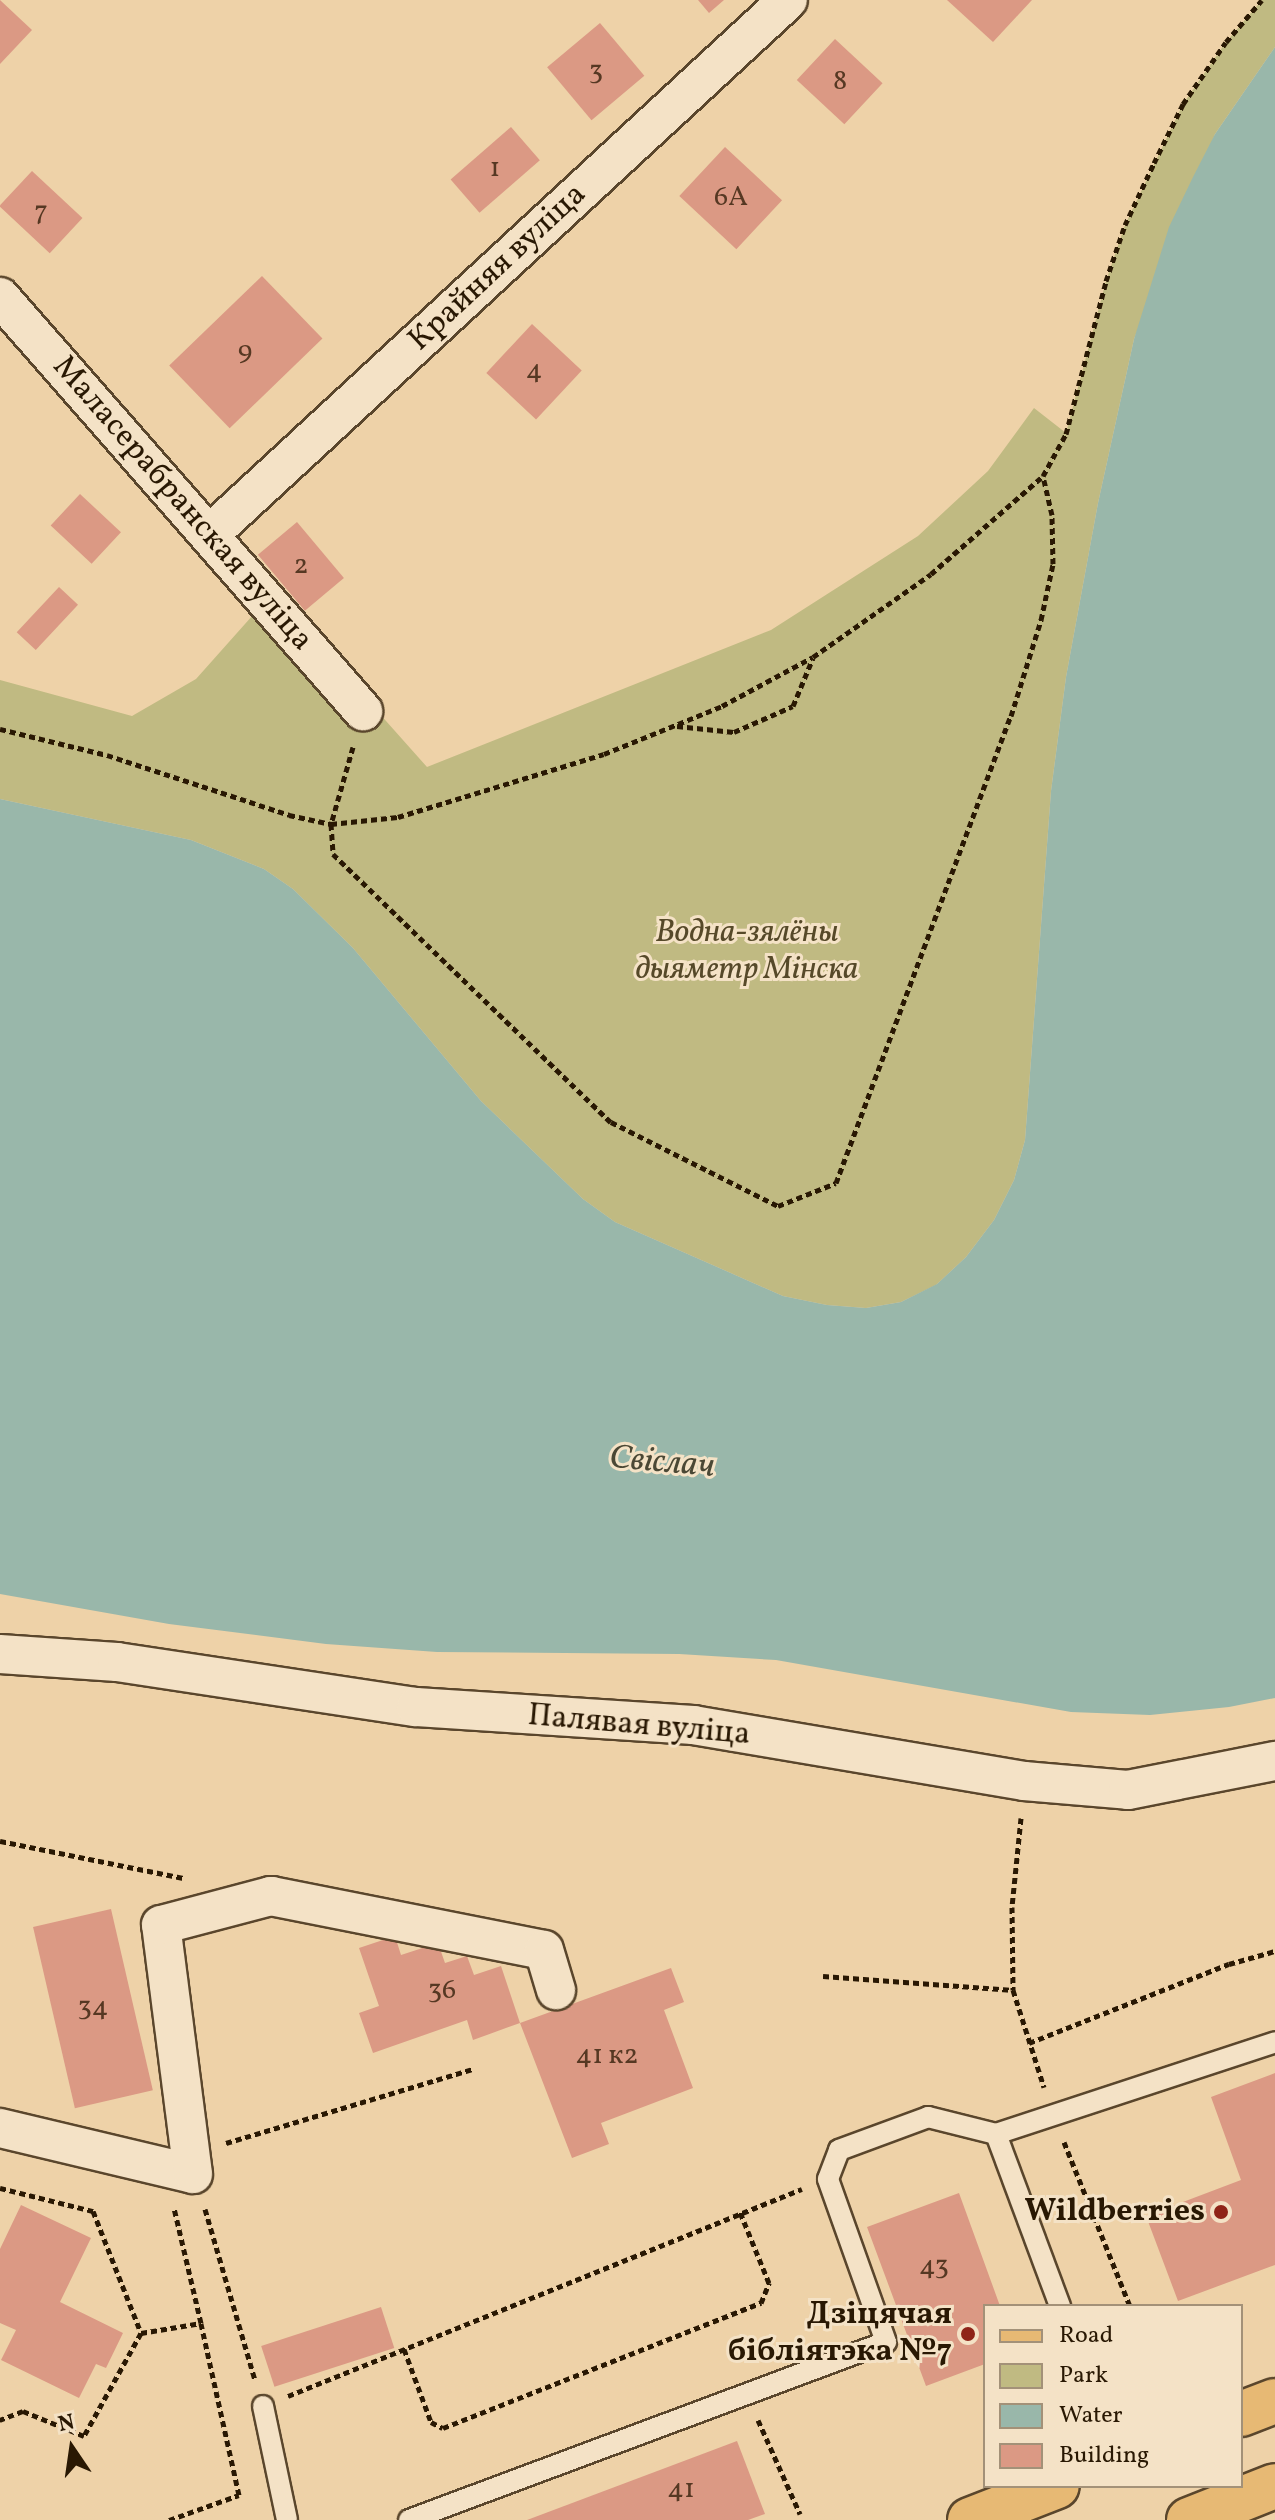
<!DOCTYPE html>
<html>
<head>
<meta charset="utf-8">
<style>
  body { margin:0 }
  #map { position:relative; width:1275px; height:2520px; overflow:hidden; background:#eed2a8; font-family:Vollkorn,serif }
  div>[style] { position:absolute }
  .green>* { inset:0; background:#c0ba82 }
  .water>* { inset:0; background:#99b7aa }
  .building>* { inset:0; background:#db9984; transform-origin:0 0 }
  .path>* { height:5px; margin-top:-2.5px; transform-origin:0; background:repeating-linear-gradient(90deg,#291803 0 6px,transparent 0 10px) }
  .roads { filter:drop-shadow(2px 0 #5a462c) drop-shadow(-2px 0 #5a462c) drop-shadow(0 2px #5a462c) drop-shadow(0 -2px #5a462c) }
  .service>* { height:20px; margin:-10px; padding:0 10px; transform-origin:10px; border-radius:10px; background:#f4e2c6 }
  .minor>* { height:38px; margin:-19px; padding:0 19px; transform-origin:19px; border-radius:19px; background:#f4e2c6 }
  .primary>* { height:44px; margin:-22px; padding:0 22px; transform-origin:22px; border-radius:22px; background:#e7b974 }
  .dots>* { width:22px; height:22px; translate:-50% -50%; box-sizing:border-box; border:4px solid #f4e2c6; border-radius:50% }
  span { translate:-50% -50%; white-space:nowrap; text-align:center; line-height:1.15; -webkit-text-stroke:6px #f4e2c6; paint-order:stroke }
  .number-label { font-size:28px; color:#563823 }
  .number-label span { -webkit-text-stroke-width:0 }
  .street-label { font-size:32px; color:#291803 }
  .park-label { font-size:32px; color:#564929; font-style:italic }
  .poi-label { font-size:32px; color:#291803; font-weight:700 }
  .right { translate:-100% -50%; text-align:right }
  .water-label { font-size:34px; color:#4b4835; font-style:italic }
  .legend { position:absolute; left:983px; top:2304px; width:260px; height:184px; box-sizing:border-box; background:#f4e2c6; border:2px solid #a39178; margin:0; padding:10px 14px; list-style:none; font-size:24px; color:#291803 }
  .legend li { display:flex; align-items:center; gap:16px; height:40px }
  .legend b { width:40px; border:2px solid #a39178 }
  .north { position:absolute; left:32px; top:2408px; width:80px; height:80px; -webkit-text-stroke:6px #f4e2c6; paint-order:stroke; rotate:347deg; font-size:22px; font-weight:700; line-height:32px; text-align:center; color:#291803 }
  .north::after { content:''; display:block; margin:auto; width:28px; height:36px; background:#291803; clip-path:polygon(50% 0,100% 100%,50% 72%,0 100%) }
</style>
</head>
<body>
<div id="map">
  <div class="green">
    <i style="clip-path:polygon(1262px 0,1275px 0,1275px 47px,1215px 134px,1134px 339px,1098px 503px,1066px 677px,1051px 791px,1025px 1140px,1014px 1180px,994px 1220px,966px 1257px,936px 1285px,901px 1302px,866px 1308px,827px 1305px,783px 1296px,615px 1222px,583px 1199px,481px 1101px,353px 948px,293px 889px,264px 869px,191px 840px,0 799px,0 680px,132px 716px,196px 679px,253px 615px,378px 712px,427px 767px,771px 630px,918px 536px,988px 471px,1034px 408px,1066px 433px,1106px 281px,1125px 225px,1183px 104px,1226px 42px)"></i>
  </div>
  <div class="water">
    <i style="clip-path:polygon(1275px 47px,1275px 1698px,1229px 1707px,1150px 1715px,1071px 1712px,776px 1660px,679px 1654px,437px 1652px,326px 1644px,169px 1624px,0 1594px,0 799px,191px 840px,264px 869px,293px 889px,353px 948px,481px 1101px,583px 1199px,615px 1222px,783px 1296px,827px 1305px,866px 1308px,901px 1302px,937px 1284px,966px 1257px,994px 1220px,1014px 1180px,1025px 1140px,1051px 791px,1066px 677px,1098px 503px,1134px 339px,1169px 227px,1193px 177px,1215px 134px)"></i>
  </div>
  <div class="building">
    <i style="clip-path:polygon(0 0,32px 30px,0 64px)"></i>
    <i style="clip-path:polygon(698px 0,724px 0,709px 13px)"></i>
    <i style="clip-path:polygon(947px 0,1032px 0,993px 42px)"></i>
    <i style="left:600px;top:23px;width:69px;height:69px;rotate:50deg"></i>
    <i style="left:835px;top:39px;width:65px;height:56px;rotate:43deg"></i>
    <i style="left:511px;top:127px;width:44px;height:80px;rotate:49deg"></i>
    <i style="left:725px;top:147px;width:78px;height:67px;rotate:43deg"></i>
    <i style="left:32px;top:171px;width:69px;height:48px;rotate:43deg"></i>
    <i style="left:262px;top:276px;width:87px;height:129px;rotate:46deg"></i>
    <i style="left:532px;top:324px;width:68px;height:67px;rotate:43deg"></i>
    <i style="left:80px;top:494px;width:56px;height:43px;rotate:43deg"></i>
    <i style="left:297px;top:522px;width:73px;height:51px;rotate:50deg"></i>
    <i style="left:59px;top:587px;width:26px;height:62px;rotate:43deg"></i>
    <i style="left:111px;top:1909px;width:186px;height:80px;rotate:77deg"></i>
    <i style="clip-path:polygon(395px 1936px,401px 1955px,438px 1943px,445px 1963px,467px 1956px,474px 1975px,501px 1966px,520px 2023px,473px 2040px,467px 2020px,373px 2053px,359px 2013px,379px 2006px,359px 1948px)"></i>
    <i style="clip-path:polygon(671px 1968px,684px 2002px,664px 2010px,693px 2088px,601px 2123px,609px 2144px,572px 2158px,520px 2023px)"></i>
    <i style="clip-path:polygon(1275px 2073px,1275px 2265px,1178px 2301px,1146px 2216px,1241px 2180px,1211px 2097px)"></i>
    <i style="clip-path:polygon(959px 2193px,1000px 2306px,985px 2306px,985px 2364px,926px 2386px,867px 2227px)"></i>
    <i style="clip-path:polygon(21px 2205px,91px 2238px,60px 2302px,123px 2333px,106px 2368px,96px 2364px,79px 2398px,1px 2360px,16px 2330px,0 2323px,0 2249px)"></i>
    <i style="left:381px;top:2307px;width:43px;height:126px;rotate:72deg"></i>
    <i style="clip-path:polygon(737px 2441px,765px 2514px,748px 2520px,527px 2520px)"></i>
  </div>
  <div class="path">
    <i style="left:677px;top:726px;width:57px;rotate:6deg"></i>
    <i style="left:734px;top:732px;width:64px;rotate:-23.8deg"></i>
    <i style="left:793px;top:706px;width:52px;rotate:-67.4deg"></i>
    <i style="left:0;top:729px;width:110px;rotate:13.7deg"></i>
    <i style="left:107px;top:755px;width:192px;rotate:18.2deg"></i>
    <i style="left:289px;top:815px;width:43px;rotate:12.1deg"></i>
    <i style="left:331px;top:824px;width:67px;rotate:-6deg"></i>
    <i style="left:398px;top:817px;width:215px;rotate:-17deg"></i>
    <i style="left:604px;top:754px;width:127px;rotate:-22.1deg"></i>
    <i style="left:722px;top:706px;width:103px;rotate:-28.3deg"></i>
    <i style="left:813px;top:657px;width:144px;rotate:-35.1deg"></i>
    <i style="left:931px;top:574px;width:149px;rotate:-41.2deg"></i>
    <i style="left:1043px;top:476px;width:48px;rotate:-61.3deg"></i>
    <i style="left:1066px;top:434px;width:158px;rotate:-75.3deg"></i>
    <i style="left:1106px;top:281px;width:59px;rotate:-71.3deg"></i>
    <i style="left:1125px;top:225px;width:68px;rotate:-64.9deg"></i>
    <i style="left:1154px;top:163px;width:66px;rotate:-63.8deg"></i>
    <i style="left:1183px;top:104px;width:75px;rotate:-55.3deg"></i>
    <i style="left:1226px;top:42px;width:55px;rotate:-49.4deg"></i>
    <i style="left:353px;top:747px;width:80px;rotate:105.9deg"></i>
    <i style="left:331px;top:824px;width:30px;rotate:86deg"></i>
    <i style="left:333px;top:854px;width:386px;rotate:44deg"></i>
    <i style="left:611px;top:1122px;width:187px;rotate:26.7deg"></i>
    <i style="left:778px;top:1206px;width:62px;rotate:-21.6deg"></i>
    <i style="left:836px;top:1183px;width:499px;rotate:-69.5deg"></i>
    <i style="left:1011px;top:716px;width:101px;rotate:-72.6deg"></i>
    <i style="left:1041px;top:620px;width:57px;rotate:-77.9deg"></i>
    <i style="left:1053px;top:564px;width:49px;rotate:-91.2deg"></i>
    <i style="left:1052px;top:515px;width:40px;rotate:-103deg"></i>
    <i style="left:1021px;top:1818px;width:89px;rotate:95.8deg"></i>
    <i style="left:1012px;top:1907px;width:83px;rotate:89.3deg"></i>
    <i style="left:1013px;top:1990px;width:102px;rotate:72.3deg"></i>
    <i style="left:0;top:1841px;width:187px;rotate:11.4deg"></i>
    <i style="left:823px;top:1976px;width:191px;rotate:4.2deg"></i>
    <i style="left:1029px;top:2043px;width:215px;rotate:-21.6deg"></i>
    <i style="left:1229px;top:1964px;width:48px;rotate:-15.8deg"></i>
    <i style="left:1064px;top:2142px;width:177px;rotate:68.1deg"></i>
    <i style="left:226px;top:2143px;width:258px;rotate:-16.7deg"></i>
    <i style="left:0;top:2188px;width:96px;rotate:13.9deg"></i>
    <i style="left:93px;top:2211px;width:131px;rotate:68.5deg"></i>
    <i style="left:141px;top:2333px;width:118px;rotate:119deg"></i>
    <i style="left:84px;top:2436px;width:66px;rotate:-157.7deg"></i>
    <i style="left:23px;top:2411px;width:25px;rotate:159deg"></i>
    <i style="left:205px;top:2209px;width:178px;rotate:73.7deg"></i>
    <i style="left:141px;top:2333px;width:61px;rotate:-9.5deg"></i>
    <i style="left:201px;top:2323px;width:118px;rotate:-103.2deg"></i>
    <i style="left:404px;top:2349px;width:78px;rotate:69.7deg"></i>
    <i style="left:431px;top:2422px;width:13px;rotate:27deg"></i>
    <i style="left:443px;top:2428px;width:342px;rotate:-21.5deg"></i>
    <i style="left:761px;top:2303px;width:22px;rotate:-68deg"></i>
    <i style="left:769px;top:2283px;width:77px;rotate:-112.2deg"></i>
    <i style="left:288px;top:2396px;width:554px;rotate:-21.94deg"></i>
    <i style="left:758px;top:2420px;width:103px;rotate:65.9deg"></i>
    <i style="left:169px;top:2520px;width:74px;rotate:-19.7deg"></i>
    <i style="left:239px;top:2495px;width:176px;rotate:-102.5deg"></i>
  </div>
  <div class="roads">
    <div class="service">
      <i style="left:996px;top:2134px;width:184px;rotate:69.6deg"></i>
      <i style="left:263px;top:2406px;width:116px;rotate:78.1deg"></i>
      <i style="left:409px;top:2520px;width:509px;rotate:-20.46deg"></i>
      <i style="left:886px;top:2342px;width:173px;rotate:-109.6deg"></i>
      <i style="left:828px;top:2179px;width:31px;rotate:-69deg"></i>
      <i style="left:839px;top:2150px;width:95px;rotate:-20.3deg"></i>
      <i style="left:928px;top:2117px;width:70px;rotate:14deg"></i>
      <i style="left:996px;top:2134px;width:294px;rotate:-18.2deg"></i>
    </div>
    <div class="minor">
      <i style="left:0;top:297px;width:551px;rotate:48.76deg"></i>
      <i style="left:209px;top:535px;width:788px;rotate:-42.74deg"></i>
      <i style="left:0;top:1654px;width:117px;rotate:3.9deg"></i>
      <i style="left:117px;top:1662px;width:302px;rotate:8.6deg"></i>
      <i style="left:416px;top:1707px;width:278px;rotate:3.7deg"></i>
      <i style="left:693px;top:1725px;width:336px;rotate:9.6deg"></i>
      <i style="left:1024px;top:1781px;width:104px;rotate:4.9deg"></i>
      <i style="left:1128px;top:1790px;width:150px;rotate:-11.2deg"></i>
      <i style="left:0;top:2128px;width:198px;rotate:13.4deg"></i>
      <i style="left:193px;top:2174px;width:251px;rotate:-97.3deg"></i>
      <i style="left:161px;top:1925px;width:114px;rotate:-14.8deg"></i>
      <i style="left:271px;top:1896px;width:278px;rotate:11.2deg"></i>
      <i style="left:544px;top:1950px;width:42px;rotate:73.3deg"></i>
    </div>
    <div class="primary">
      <i style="left:1241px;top:2414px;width:36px;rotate:-21deg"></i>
      <i style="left:970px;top:2520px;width:93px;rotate:-21.3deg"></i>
      <i style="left:1189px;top:2520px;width:92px;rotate:-21.6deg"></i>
    </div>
  </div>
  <div class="dots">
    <i style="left:1221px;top:2212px;background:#8f2418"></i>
    <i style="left:968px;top:2334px;background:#8f2418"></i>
  </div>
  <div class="number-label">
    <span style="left:596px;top:72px">3</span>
    <span style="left:840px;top:82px">8</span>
    <span style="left:495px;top:169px">1</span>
    <span style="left:731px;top:198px">6А</span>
    <span style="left:41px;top:212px">7</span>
    <span style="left:245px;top:352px">9</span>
    <span style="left:534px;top:371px">4</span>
    <span style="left:301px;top:566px">2</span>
    <span style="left:442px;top:1991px">36</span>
    <span style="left:93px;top:2008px">34</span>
    <span style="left:607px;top:2056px">41 к2</span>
    <span style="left:934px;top:2267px">43</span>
    <span style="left:681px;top:2490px">41</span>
  </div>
  <div class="street-label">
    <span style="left:498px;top:268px;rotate:-43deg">Крайняя вуліца</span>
    <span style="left:182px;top:504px;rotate:49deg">Маласерабранская вуліца</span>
    <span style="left:639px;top:1726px;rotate:5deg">Палявая вуліца</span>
  </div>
  <div class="park-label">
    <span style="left:747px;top:952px">Водна-зялёны<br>дыяметр Мінска</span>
  </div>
  <div class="poi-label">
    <span class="right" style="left:1205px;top:2212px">Wildberries</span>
    <span class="right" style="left:952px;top:2334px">Дзіцячая<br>бібліятэка №7</span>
  </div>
  <div class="water-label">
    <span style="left:662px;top:1463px;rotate:5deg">Свіслач</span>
  </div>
  <ul class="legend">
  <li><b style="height:10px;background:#e7b974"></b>Road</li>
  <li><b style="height:22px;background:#c0ba82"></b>Park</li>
  <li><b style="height:22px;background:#99b7aa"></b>Water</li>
  <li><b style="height:22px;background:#db9984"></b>Building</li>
  </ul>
  <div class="north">N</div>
</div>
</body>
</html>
